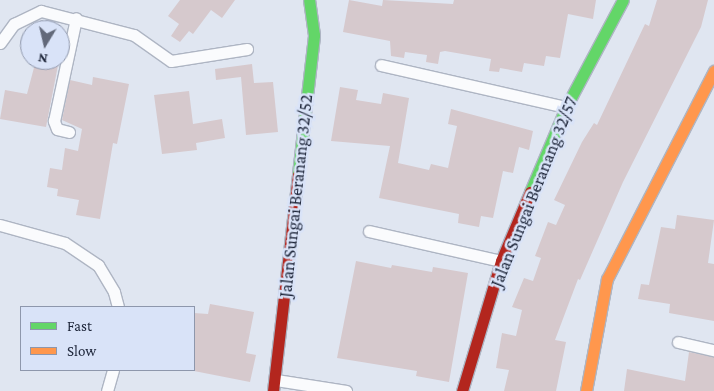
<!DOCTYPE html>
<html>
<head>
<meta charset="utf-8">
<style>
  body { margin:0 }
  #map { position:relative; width:714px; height:391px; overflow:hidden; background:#e0e6f1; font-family:"Crimson Pro",serif }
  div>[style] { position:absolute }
  .building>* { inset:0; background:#d6c9cd }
  .roads { filter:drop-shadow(1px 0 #aeb5c3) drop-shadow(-1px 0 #aeb5c3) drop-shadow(0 1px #aeb5c3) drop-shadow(0 -1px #aeb5c3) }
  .street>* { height:11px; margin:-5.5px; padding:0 5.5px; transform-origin:5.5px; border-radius:5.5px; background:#fafbfd }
  .fast>* { height:11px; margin:-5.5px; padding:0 5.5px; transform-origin:5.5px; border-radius:5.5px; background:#63d668 }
  .slow>* { height:11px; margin:-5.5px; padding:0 5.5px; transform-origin:5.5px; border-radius:5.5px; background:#ff974d }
  .jam>* { height:11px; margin:-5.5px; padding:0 5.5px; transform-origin:5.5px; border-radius:5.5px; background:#b3261e }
  span { translate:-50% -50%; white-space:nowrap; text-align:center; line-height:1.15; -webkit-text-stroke:5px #d9e3f8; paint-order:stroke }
  .street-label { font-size:18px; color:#1e263a }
  .legend { position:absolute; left:20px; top:306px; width:175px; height:65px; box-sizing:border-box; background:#d9e3f8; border:1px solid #8e97ac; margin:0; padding:6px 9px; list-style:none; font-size:15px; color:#1e263a }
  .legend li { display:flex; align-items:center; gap:10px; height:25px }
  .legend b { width:25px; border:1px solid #8e97ac }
  .north { position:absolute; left:20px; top:20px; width:50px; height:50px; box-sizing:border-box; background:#d9e3f8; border:1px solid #8e97ac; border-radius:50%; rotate:189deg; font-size:14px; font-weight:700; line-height:20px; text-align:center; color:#1e263a }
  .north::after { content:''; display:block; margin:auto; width:18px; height:22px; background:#62697a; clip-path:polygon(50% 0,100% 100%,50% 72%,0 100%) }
</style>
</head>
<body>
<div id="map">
  <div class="building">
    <i style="clip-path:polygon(180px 0,235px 0,222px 18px,211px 10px,193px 34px,189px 31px,180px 42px,171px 36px,179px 24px,168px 16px)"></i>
    <i style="clip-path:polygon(349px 0,382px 6px,383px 0,453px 4px,454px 0,596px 0,593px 19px,568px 14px,560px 58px,546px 56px,544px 66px,524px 63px,522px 72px,500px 68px,499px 72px,489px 71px,491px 59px,445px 51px,440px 52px,438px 64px,426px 62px,427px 55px,405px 52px,404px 58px,391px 56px,390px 41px,343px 32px)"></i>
    <i style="clip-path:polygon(657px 0,708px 0,701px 27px,623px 182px,580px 280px,578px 279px,555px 340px,566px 342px,556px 391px,504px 391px,509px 370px,496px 368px,502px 333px,516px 336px,522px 310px,512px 307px,524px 278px,533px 281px,541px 258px,535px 256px,548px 222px,556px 225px,565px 205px,554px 200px,582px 142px,594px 123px,597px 125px,645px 24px,649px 26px)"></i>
    <i style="clip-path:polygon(36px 60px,59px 60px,46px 127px,0 119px,5px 90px,27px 94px)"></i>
    <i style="clip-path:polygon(252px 64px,254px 83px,273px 82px,278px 132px,246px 135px,241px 77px,216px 80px,215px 69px)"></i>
    <i style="clip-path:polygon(93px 77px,129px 84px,117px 144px,113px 143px,100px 219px,76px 215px,79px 200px,57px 196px,58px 189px,47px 187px,50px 168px,62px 170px,65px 148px,78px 151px,82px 129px,62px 120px,70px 80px,92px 85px)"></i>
    <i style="clip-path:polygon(340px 87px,358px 90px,356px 100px,381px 104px,383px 93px,409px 98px,398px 163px,429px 170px,431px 164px,448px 168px,457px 126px,448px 124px,451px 109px,533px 131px,529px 150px,519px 147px,513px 173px,503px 171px,493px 218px,481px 216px,479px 227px,458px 223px,459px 214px,379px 198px,390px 146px,331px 141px)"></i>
    <i style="clip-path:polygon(189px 91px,193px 124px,222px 119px,225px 138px,196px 143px,197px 150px,162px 154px,154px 95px)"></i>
    <i style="clip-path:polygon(677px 215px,714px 220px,708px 263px,714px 264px,714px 321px,669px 313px,670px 304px,638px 299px,641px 284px,649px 285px,661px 227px,675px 229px)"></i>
    <i style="clip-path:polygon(356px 261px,391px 268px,392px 265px,432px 272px,433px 267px,468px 273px,449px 382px,416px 376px,417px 371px,337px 358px)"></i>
    <i style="clip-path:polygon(210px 304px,254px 312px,246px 353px,256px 355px,250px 382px,194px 371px,194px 313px,208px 314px)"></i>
    <i style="clip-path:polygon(689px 352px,714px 357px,714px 391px,624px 391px,627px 369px,685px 381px)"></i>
  </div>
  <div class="roads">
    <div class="street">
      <i style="left:0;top:43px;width:24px;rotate:-54deg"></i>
      <i style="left:14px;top:24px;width:30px;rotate:-26deg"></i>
      <i style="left:41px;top:11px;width:96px;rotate:14.5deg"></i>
      <i style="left:134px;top:35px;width:45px;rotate:35.1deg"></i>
      <i style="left:171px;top:61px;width:77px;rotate:-9deg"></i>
      <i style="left:381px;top:65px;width:190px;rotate:12.8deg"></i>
      <i style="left:69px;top:132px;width:12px;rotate:-166deg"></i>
      <i style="left:57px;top:129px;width:9px;rotate:-111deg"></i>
      <i style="left:54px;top:121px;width:105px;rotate:-77.9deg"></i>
      <i style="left:0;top:225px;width:67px;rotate:15.5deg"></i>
      <i style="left:65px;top:243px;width:40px;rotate:34deg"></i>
      <i style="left:98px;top:265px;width:31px;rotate:59deg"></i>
      <i style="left:114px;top:292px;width:16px;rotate:75deg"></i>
      <i style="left:369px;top:231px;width:135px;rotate:12.8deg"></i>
      <i style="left:678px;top:342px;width:37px;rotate:13deg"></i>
      <i style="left:276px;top:380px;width:71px;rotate:8.9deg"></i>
      <i style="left:107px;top:391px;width:22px;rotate:-74deg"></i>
    </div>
    <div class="fast">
      <i style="left:298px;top:174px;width:140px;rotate:-83.4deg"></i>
      <i style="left:314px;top:35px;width:35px;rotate:-98deg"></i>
      <i style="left:530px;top:192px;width:92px;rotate:-67deg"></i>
      <i style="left:566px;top:107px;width:121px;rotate:-62deg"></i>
    </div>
    <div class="slow">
      <i style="left:586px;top:391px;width:114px;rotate:-79.4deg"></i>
      <i style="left:607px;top:279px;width:234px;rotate:-62.8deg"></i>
    </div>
    <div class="jam">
      <i style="left:273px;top:391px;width:218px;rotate:-83.4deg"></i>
      <i style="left:462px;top:391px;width:136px;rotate:-73.3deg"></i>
      <i style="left:501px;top:261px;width:75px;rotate:-67.2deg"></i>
    </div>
  </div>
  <div class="street-label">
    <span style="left:534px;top:192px;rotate:-68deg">Jalan Sungai Beranang 32/57</span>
    <span style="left:296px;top:196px;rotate:-84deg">Jalan Sungai Beranang 32/52</span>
  </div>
  <ul class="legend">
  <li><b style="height:6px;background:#63d668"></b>Fast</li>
  <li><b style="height:6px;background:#ff974d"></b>Slow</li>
  </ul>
  <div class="north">N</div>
</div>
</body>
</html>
